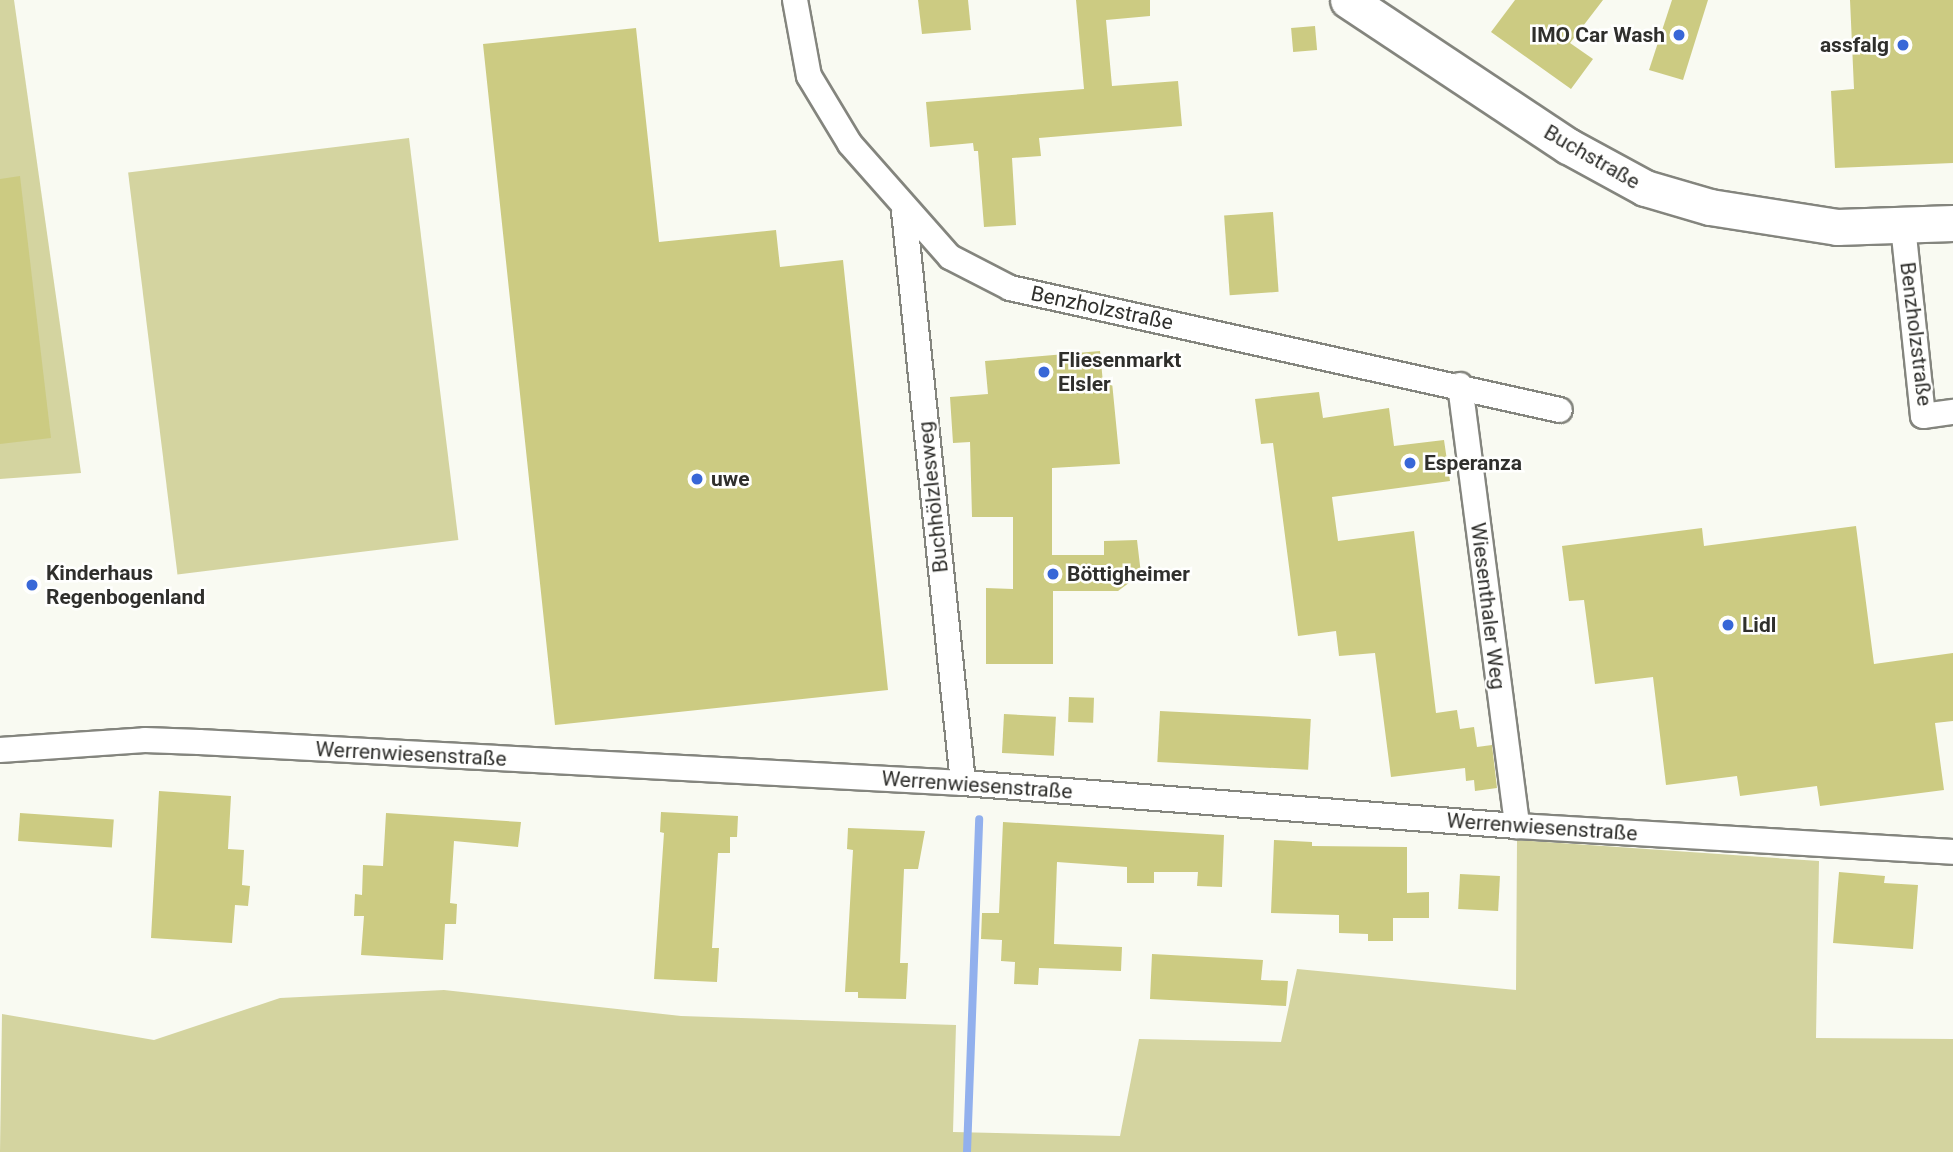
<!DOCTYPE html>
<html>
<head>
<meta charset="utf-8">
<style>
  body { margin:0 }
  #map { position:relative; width:1953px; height:1152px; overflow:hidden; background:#f9faf2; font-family:Roboto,sans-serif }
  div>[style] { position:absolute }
  .green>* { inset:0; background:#d4d4a0; transform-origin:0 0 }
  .stream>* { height:8px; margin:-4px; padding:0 4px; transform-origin:4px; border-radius:4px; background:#92b0ed }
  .building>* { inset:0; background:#cccb82; transform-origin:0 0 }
  .roads { filter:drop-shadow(2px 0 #84857e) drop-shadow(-2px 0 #84857e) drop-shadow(0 2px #84857e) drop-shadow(0 -2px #84857e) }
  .street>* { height:24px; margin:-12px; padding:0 12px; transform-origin:12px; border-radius:12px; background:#fff }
  .secondary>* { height:35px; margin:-17.5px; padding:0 17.5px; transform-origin:17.5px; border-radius:17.5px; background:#fff }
  .dots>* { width:19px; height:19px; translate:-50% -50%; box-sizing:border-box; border:4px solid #fffffe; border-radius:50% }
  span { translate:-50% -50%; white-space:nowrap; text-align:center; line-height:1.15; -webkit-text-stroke:5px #fffffe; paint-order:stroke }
  .poi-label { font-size:21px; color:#2f2f2c; font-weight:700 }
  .right { translate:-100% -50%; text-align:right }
  .left { translate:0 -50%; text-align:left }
  .street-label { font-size:21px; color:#2f2f2c }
</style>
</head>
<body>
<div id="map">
  <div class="green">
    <i style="clip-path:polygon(0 0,14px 0,81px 473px,0 479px)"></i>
    <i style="left:409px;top:138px;width:405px;height:283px;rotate:83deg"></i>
    <i style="clip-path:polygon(1517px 840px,1819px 861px,1816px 1038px,1953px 1039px,1953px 1152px,0 1152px,2px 1014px,154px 1040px,280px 998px,444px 990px,681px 1016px,956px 1025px,953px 1132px,1120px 1136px,1139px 1039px,1281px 1042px,1297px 969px,1516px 990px)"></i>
  </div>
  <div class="stream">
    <i style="left:967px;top:1152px;width:333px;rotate:-87.9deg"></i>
  </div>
  <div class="building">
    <i style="clip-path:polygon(918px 0,968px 0,971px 30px,922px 34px)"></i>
    <i style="clip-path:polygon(1076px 0,1150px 0,1150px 16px,1106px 20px,1112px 86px,1178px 81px,1182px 126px,1039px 138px,1041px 156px,1012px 158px,1016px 225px,984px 227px,978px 151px,974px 151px,973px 143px,930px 147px,926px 102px,1084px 89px)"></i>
    <i style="clip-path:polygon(1515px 0,1603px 0,1570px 43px,1593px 59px,1571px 89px,1491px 32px)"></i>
    <i style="clip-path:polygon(1672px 0,1708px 0,1683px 80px,1649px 70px)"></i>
    <i style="clip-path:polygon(1850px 0,1953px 0,1953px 163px,1835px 168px,1831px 91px,1854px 89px)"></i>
    <i style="left:1315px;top:26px;width:24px;height:24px;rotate:85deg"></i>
    <i style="clip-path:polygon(636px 28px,659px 242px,776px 230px,780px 267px,843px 260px,888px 690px,555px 725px,483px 44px)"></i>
    <i style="clip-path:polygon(20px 176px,51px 438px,0 444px,0 179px)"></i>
    <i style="left:1273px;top:212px;width:80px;height:49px;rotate:86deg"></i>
    <i style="clip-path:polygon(1100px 351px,1103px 383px,1112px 382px,1120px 464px,1052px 468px,1052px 555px,1104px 555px,1104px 541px,1137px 540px,1141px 574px,1118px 591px,1053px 591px,1053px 664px,986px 664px,986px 588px,1013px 589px,1013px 517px,972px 517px,970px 442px,953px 443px,950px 397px,988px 394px,985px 361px)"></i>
    <i style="clip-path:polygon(1319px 392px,1323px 418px,1389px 408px,1394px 446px,1444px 440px,1450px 481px,1332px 497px,1338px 541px,1414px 531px,1436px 713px,1457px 710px,1460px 729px,1474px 727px,1477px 747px,1492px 745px,1497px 788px,1475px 791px,1474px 780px,1466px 781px,1465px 768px,1391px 777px,1375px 653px,1339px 656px,1336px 631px,1298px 636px,1273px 443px,1261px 444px,1255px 399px)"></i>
    <i style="clip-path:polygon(1856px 526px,1874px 664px,1953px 653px,1953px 721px,1935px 723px,1944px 790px,1820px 806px,1817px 786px,1740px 796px,1737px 776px,1666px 785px,1653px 677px,1595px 684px,1584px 600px,1569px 601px,1562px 546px,1702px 528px,1704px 546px)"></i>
    <i style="left:1069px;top:697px;width:25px;height:25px;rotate:2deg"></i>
    <i style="left:1160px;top:711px;width:151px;height:51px;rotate:3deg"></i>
    <i style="left:1004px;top:714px;width:52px;height:39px;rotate:3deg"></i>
    <i style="clip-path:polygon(159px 791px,231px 796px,228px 849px,244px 850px,242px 885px,250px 886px,248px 906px,235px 905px,232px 943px,151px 938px)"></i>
    <i style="clip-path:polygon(661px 812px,738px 816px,737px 837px,730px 837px,730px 853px,718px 853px,712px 948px,719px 948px,717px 982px,654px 979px,664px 833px,660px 832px)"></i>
    <i style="left:20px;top:813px;width:94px;height:28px;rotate:4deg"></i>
    <i style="clip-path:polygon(386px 813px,521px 822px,518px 847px,454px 841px,450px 903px,457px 904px,456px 924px,445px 924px,443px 960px,361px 955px,364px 916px,354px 916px,355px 894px,362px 895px,363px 865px,383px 866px)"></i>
    <i style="clip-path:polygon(1003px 822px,1224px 835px,1222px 887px,1197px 886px,1198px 872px,1154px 872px,1154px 883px,1127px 883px,1127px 867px,1057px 862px,1054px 944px,1122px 947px,1121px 971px,1039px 968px,1038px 985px,1014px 984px,1015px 962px,1001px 961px,1002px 940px,981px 939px,982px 913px,999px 913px)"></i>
    <i style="clip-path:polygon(848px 828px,925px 831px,918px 869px,904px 869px,900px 963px,908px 963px,906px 999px,858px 998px,858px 992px,845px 992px,853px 850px,847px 849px)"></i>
    <i style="clip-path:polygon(1274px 840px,1312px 842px,1312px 846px,1407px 847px,1407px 893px,1429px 892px,1429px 918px,1393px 918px,1393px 941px,1368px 941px,1368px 934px,1339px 933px,1339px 915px,1271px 913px)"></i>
    <i style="clip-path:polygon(1839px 872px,1885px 876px,1884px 883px,1918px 885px,1913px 949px,1833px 943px)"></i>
    <i style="left:1460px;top:874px;width:40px;height:35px;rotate:3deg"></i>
    <i style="clip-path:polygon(1152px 954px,1263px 960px,1261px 980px,1288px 981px,1286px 1006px,1150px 999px)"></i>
  </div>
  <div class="roads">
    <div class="street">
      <i style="left:795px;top:0;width:77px;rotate:79.6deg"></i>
      <i style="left:809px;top:76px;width:79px;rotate:58.9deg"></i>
      <i style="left:850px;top:144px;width:151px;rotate:48.5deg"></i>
      <i style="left:950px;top:257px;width:68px;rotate:27.3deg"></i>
      <i style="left:1010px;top:288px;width:563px;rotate:12.51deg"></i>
      <i style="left:904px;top:211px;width:575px;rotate:84.11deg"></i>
      <i style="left:1903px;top:226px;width:191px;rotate:84deg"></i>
      <i style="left:1923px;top:416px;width:30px;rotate:-8deg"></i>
      <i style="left:1460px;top:385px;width:445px;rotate:82.6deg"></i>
      <i style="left:0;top:750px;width:145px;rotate:-3.9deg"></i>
      <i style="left:145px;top:740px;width:54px;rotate:2.1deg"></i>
      <i style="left:199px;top:742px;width:765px;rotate:3.07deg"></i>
      <i style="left:963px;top:783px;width:556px;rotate:4.44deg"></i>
      <i style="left:1517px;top:826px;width:437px;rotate:3.4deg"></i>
    </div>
    <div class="secondary">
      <i style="left:1348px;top:0;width:264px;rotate:33.6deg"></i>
      <i style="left:1568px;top:146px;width:88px;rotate:28.6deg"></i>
      <i style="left:1645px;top:188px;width:68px;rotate:16.3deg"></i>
      <i style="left:1710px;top:207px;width:129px;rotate:8.9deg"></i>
      <i style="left:1837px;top:227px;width:116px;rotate:-2deg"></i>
    </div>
  </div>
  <div class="dots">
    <i style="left:1679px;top:35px;background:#3867d7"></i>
    <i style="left:1903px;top:45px;background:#3867d7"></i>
    <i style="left:1044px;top:372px;background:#3867d7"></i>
    <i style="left:1410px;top:463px;background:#3867d7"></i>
    <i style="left:697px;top:479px;background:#3867d7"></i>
    <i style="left:1053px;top:574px;background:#3867d7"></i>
    <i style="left:32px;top:585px;background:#3867d7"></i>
    <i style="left:1728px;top:625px;background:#3867d7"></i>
  </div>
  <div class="poi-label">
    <span class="right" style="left:1665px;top:35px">IMO Car Wash</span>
    <span class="right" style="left:1889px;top:45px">assfalg</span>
    <span class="left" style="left:1058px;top:372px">Fliesenmarkt<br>Elsler</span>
    <span class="left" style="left:1424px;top:463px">Esperanza</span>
    <span class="left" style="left:711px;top:479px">uwe</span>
    <span class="left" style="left:46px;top:585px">Kinderhaus<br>Regenbogenland</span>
    <span class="left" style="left:1067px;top:574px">Böttigheimer</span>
    <span class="left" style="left:1742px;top:625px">Lidl</span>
  </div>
  <div class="street-label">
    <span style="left:1592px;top:157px;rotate:30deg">Buchstraße</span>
    <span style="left:1102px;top:308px;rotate:12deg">Benzholzstraße</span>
    <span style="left:1916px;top:334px;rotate:83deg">Benzholzstraße</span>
    <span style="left:933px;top:497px;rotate:-96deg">Buchhölzlesweg</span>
    <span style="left:1488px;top:606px;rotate:83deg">Wiesenthaler Weg</span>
    <span style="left:411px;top:754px;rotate:3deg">Werrenwiesenstraße</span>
    <span style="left:977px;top:785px;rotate:4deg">Werrenwiesenstraße</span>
    <span style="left:1542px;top:827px;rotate:4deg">Werrenwiesenstraße</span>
  </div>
</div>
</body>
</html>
